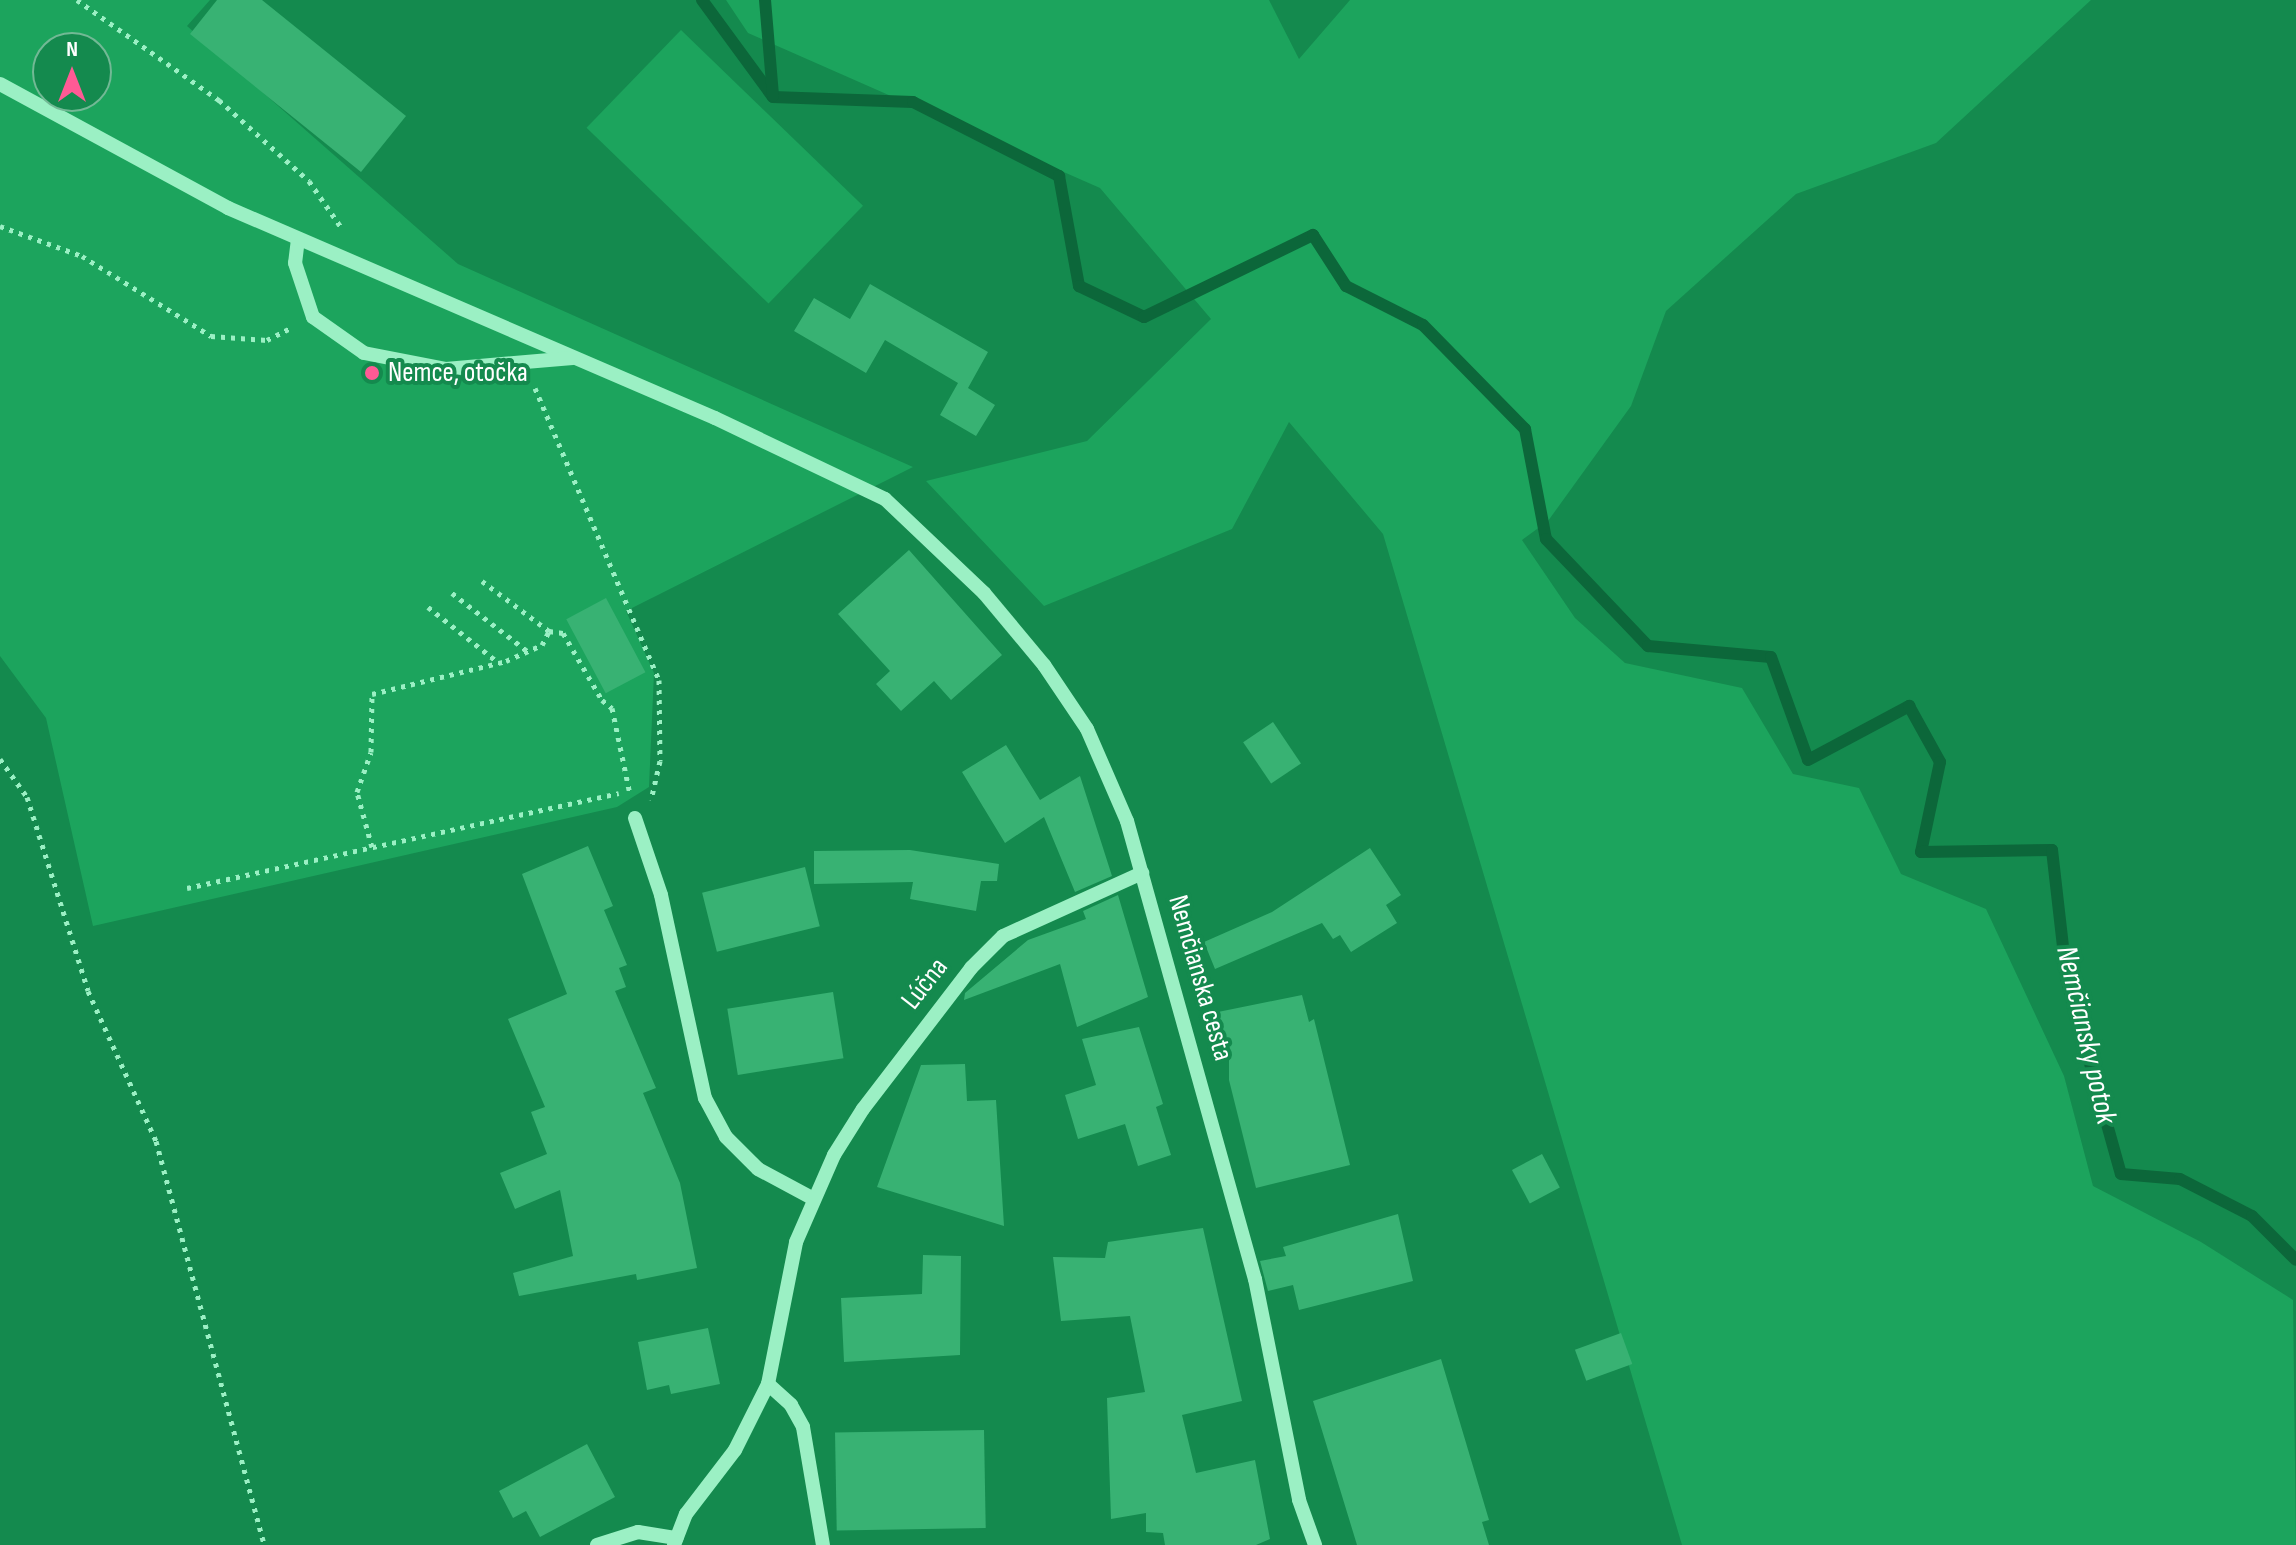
<!DOCTYPE html>
<html>
<head>
<meta charset="utf-8">
<style>
  body { margin:0 }
  #map { position:relative; width:2296px; height:1545px; overflow:hidden; background:#148a4e; font-family:"Sofia Sans Condensed",sans-serif }
  div>[style] { position:absolute }
  .green>* { inset:0; background:#1ca45d; transform-origin:0 0 }
  .stream>* { height:12px; margin:-6px; padding:0 6px; transform-origin:6px; border-radius:6px; background:#0c673a }
  .building>* { inset:0; background:#38b273; transform-origin:0 0 }
  .path>* { height:5px; margin-top:-2.5px; transform-origin:0; background:repeating-linear-gradient(90deg,#9bf0c4 0 4px,transparent 0 10px) }
  .minor>* { height:14px; margin:-7px; padding:0 7px; transform-origin:7px; border-radius:7px; background:#9bf0c4 }
  .dots>* { width:22px; height:22px; translate:-50% -50%; box-sizing:border-box; border:4px solid #148a4e; border-radius:50% }
  span { translate:-50% -50%; white-space:nowrap; text-align:center; line-height:1.15; -webkit-text-stroke:8px #148a4e; paint-order:stroke }
  .poi-label { font-size:28px; color:#fff }
  .left { translate:0 -50%; text-align:left }
  .street-label { font-size:28px; color:#fff }
  .water-label { font-size:30px; color:#fff; font-style:italic }
  .north { position:absolute; left:32px; top:32px; width:80px; height:80px; box-sizing:border-box; background:#148a4e; border:2px solid #72b995; border-radius:50%; rotate:0deg; font-size:22px; font-weight:700; line-height:32px; text-align:center; color:#fff }
  .north::after { content:''; display:block; margin:auto; width:28px; height:36px; background:#ff5a95; clip-path:polygon(50% 0,100% 100%,50% 72%,0 100%) }
</style>
</head>
<body>
<div id="map">
  <div class="green">
    <i style="clip-path:polygon(evenodd,0 0,210px 0,187px 26px,458px 264px,913px 467px,626px 611px,654px 673px,649px 787px,617px 807px,93px 926px,46px 718px,0 656px,0 0,48px 48px,96px 48px,96px 96px,48px 96px,48px 48px)"></i>
    <i style="clip-path:polygon(726px 0,1269px 0,1299px 59px,1350px 0,2091px 0,1936px 143px,1796px 194px,1666px 311px,1631px 406px,1548px 521px,1522px 540px,1575px 618px,1625px 663px,1742px 688px,1793px 774px,1859px 788px,1901px 874px,1986px 909px,2064px 1076px,2093px 1186px,2201px 1242px,2293px 1300px,2296px 1545px,1682px 1545px,1383px 534px,1289px 422px,1232px 529px,1044px 606px,926px 481px,1087px 441px,1211px 319px,1100px 188px,748px 33px)"></i>
    <i style="left:681px;top:30px;width:253px;height:136px;rotate:44deg"></i>
  </div>
  <div class="stream">
    <i style="left:702px;top:0;width:120px;rotate:53.8deg"></i>
    <i style="left:773px;top:97px;width:140px;rotate:2deg"></i>
    <i style="left:913px;top:102px;width:164px;rotate:26.9deg"></i>
    <i style="left:1059px;top:176px;width:112px;rotate:79.7deg"></i>
    <i style="left:1079px;top:286px;width:72px;rotate:25.5deg"></i>
    <i style="left:1144px;top:317px;width:188px;rotate:-25.9deg"></i>
    <i style="left:1313px;top:235px;width:61px;rotate:57.1deg"></i>
    <i style="left:1346px;top:286px;width:86px;rotate:26.9deg"></i>
    <i style="left:1423px;top:325px;width:146px;rotate:45.6deg"></i>
    <i style="left:1525px;top:429px;width:112px;rotate:79.2deg"></i>
    <i style="left:1546px;top:539px;width:148px;rotate:46.4deg"></i>
    <i style="left:1648px;top:646px;width:123px;rotate:5.1deg"></i>
    <i style="left:1771px;top:657px;width:109px;rotate:70.2deg"></i>
    <i style="left:1808px;top:760px;width:115px;rotate:-28.1deg"></i>
    <i style="left:1909px;top:706px;width:64px;rotate:61deg"></i>
    <i style="left:1940px;top:762px;width:92px;rotate:101.9deg"></i>
    <i style="left:1921px;top:852px;width:131px;rotate:-0.9deg"></i>
    <i style="left:2052px;top:850px;width:132px;rotate:83.5deg"></i>
    <i style="left:2067px;top:981px;width:200px;rotate:74.4deg"></i>
    <i style="left:2121px;top:1174px;width:59px;rotate:4.8deg"></i>
    <i style="left:2180px;top:1179px;width:81px;rotate:27.2deg"></i>
    <i style="left:2252px;top:1216px;width:62px;rotate:45deg"></i>
    <i style="left:765px;top:0;width:96px;rotate:85.2deg"></i>
  </div>
  <div class="building">
    <i style="clip-path:polygon(217px 0,262px 0,406px 116px,361px 172px,190px 34px)"></i>
    <i style="clip-path:polygon(870px 284px,988px 352px,968px 388px,995px 405px,976px 436px,940px 415px,958px 383px,885px 340px,866px 373px,794px 331px,814px 298px,850px 319px)"></i>
    <i style="clip-path:polygon(909px 550px,1002px 655px,951px 700px,934px 681px,901px 711px,876px 684px,890px 671px,838px 614px)"></i>
    <i style="left:606px;top:598px;width:84px;height:45px;rotate:62deg"></i>
    <i style="left:1273px;top:722px;width:50px;height:36px;rotate:56deg"></i>
    <i style="clip-path:polygon(1006px 745px,1040px 800px,1080px 776px,1112px 876px,1075px 892px,1044px 817px,1005px 843px,962px 772px)"></i>
    <i style="clip-path:polygon(588px 846px,613px 906px,604px 910px,627px 965px,619px 968px,626px 987px,615px 991px,656px 1088px,643px 1093px,680px 1183px,697px 1268px,637px 1280px,636px 1274px,519px 1296px,513px 1273px,573px 1256px,560px 1190px,515px 1209px,500px 1173px,547px 1154px,531px 1112px,545px 1107px,508px 1019px,567px 994px,522px 874px)"></i>
    <i style="clip-path:polygon(1370px 848px,1401px 895px,1386px 905px,1397px 923px,1351px 952px,1340px 935px,1333px 939px,1322px 923px,1215px 969px,1204px 942px,1272px 912px)"></i>
    <i style="clip-path:polygon(910px 850px,999px 864px,997px 881px,981px 881px,976px 911px,910px 899px,913px 882px,814px 884px,814px 851px)"></i>
    <i style="left:805px;top:867px;width:61px;height:106px;rotate:76deg"></i>
    <i style="clip-path:polygon(1118px 895px,1148px 997px,1077px 1027px,1060px 964px,964px 1000px,965px 993px,1028px 940px,1086px 919px,1083px 911px)"></i>
    <i style="left:833px;top:992px;width:67px;height:107px;rotate:81deg"></i>
    <i style="clip-path:polygon(1302px 995px,1309px 1022px,1314px 1019px,1350px 1165px,1256px 1188px,1229px 1080px,1229px 1042px,1221px 1044px,1213px 1013px)"></i>
    <i style="clip-path:polygon(1139px 1027px,1163px 1104px,1156px 1107px,1171px 1155px,1138px 1166px,1125px 1124px,1078px 1139px,1065px 1095px,1096px 1085px,1082px 1039px)"></i>
    <i style="clip-path:polygon(965px 1064px,967px 1101px,996px 1100px,1004px 1226px,877px 1187px,921px 1065px)"></i>
    <i style="left:1542px;top:1154px;width:38px;height:34px;rotate:62deg"></i>
    <i style="clip-path:polygon(1398px 1214px,1413px 1281px,1299px 1310px,1293px 1285px,1268px 1291px,1260px 1261px,1286px 1256px,1283px 1247px)"></i>
    <i style="clip-path:polygon(1203px 1228px,1242px 1401px,1182px 1415px,1196px 1473px,1255px 1460px,1270px 1539px,1256px 1545px,1165px 1545px,1163px 1533px,1146px 1532px,1146px 1513px,1111px 1519px,1107px 1398px,1145px 1392px,1130px 1316px,1061px 1321px,1053px 1257px,1105px 1258px,1108px 1242px)"></i>
    <i style="clip-path:polygon(923px 1255px,961px 1256px,960px 1355px,844px 1362px,841px 1298px,922px 1294px)"></i>
    <i style="clip-path:polygon(708px 1328px,720px 1384px,671px 1394px,669px 1385px,647px 1390px,638px 1342px)"></i>
    <i style="left:1621px;top:1333px;width:33px;height:49px;rotate:70deg"></i>
    <i style="clip-path:polygon(1441px 1359px,1489px 1520px,1482px 1522px,1489px 1545px,1357px 1545px,1313px 1401px)"></i>
    <i style="left:984px;top:1430px;width:98px;height:149px;rotate:89deg"></i>
    <i style="clip-path:polygon(587px 1444px,615px 1497px,540px 1537px,526px 1511px,513px 1518px,499px 1491px)"></i>
  </div>
  <div class="path">
    <i style="left:77px;top:0;width:174px;rotate:35.2deg"></i>
    <i style="left:219px;top:100px;width:121px;rotate:42deg"></i>
    <i style="left:309px;top:181px;width:56px;rotate:55.2deg"></i>
    <i style="left:0;top:226px;width:87px;rotate:20.1deg"></i>
    <i style="left:82px;top:256px;width:152px;rotate:31.8deg"></i>
    <i style="left:211px;top:336px;width:56px;rotate:4.1deg"></i>
    <i style="left:267px;top:340px;width:27px;rotate:-27deg"></i>
    <i style="left:535px;top:388px;width:317px;rotate:67deg"></i>
    <i style="left:659px;top:680px;width:81px;rotate:89.3deg"></i>
    <i style="left:660px;top:761px;width:40px;rotate:103deg"></i>
    <i style="left:482px;top:581px;width:84px;rotate:36.7deg"></i>
    <i style="left:452px;top:593px;width:95px;rotate:37.7deg"></i>
    <i style="left:428px;top:607px;width:90px;rotate:38.3deg"></i>
    <i style="left:0;top:759px;width:47px;rotate:54.6deg"></i>
    <i style="left:27px;top:797px;width:203px;rotate:72.5deg"></i>
    <i style="left:88px;top:991px;width:165px;rotate:65.6deg"></i>
    <i style="left:156px;top:1141px;width:418px;rotate:75deg"></i>
    <i style="left:372px;top:847px;width:57px;rotate:-105.3deg"></i>
    <i style="left:357px;top:792px;width:42px;rotate:-70.7deg"></i>
    <i style="left:371px;top:752px;width:58px;rotate:-89deg"></i>
    <i style="left:372px;top:694px;width:138px;rotate:-13.8deg"></i>
    <i style="left:506px;top:661px;width:39px;rotate:-24deg"></i>
    <i style="left:542px;top:645px;width:16px;rotate:-63deg"></i>
    <i style="left:549px;top:631px;width:14px;rotate:8deg"></i>
    <i style="left:563px;top:633px;width:78px;rotate:59.8deg"></i>
    <i style="left:602px;top:700px;width:13px;rotate:39deg"></i>
    <i style="left:612px;top:708px;width:88px;rotate:78.2deg"></i>
    <i style="left:187px;top:888px;width:442px;rotate:-12.4deg"></i>
  </div>
  <div class="minor">
    <i style="left:0;top:84px;width:260px;rotate:28.5deg"></i>
    <i style="left:228px;top:208px;width:530px;rotate:23.33deg"></i>
    <i style="left:715px;top:418px;width:188px;rotate:25.5deg"></i>
    <i style="left:885px;top:499px;width:137px;rotate:43.5deg"></i>
    <i style="left:984px;top:593px;width:94px;rotate:50.2deg"></i>
    <i style="left:1044px;top:665px;width:77px;rotate:56.1deg"></i>
    <i style="left:1087px;top:729px;width:100px;rotate:66.5deg"></i>
    <i style="left:1127px;top:821px;width:476px;rotate:74.4deg"></i>
    <i style="left:1255px;top:1279px;width:225px;rotate:78.7deg"></i>
    <i style="left:1299px;top:1500px;width:48px;rotate:70.4deg"></i>
    <i style="left:298px;top:239px;width:24px;rotate:97deg"></i>
    <i style="left:295px;top:263px;width:57px;rotate:71.6deg"></i>
    <i style="left:313px;top:317px;width:62px;rotate:35.2deg"></i>
    <i style="left:364px;top:353px;width:84px;rotate:11deg"></i>
    <i style="left:446px;top:369px;width:127px;rotate:-5deg"></i>
    <i style="left:635px;top:818px;width:81px;rotate:71.3deg"></i>
    <i style="left:661px;top:895px;width:208px;rotate:77.8deg"></i>
    <i style="left:705px;top:1098px;width:44px;rotate:61.7deg"></i>
    <i style="left:726px;top:1137px;width:45px;rotate:45deg"></i>
    <i style="left:758px;top:1169px;width:61px;rotate:28.2deg"></i>
    <i style="left:768px;top:1384px;width:31px;rotate:42deg"></i>
    <i style="left:791px;top:1405px;width:25px;rotate:61deg"></i>
    <i style="left:803px;top:1427px;width:120px;rotate:80.4deg"></i>
    <i style="left:597px;top:1545px;width:43px;rotate:-17.6deg"></i>
    <i style="left:638px;top:1532px;width:39px;rotate:9deg"></i>
    <i style="left:674px;top:1545px;width:33px;rotate:-69deg"></i>
    <i style="left:686px;top:1514px;width:81px;rotate:-52.6deg"></i>
    <i style="left:735px;top:1450px;width:74px;rotate:-63.4deg"></i>
    <i style="left:768px;top:1384px;width:145px;rotate:-78.8deg"></i>
    <i style="left:796px;top:1242px;width:95px;rotate:-66.4deg"></i>
    <i style="left:834px;top:1155px;width:54px;rotate:-57.8deg"></i>
    <i style="left:863px;top:1109px;width:178px;rotate:-52.5deg"></i>
    <i style="left:971px;top:968px;width:45px;rotate:-45deg"></i>
    <i style="left:1003px;top:936px;width:153px;rotate:-24.4deg"></i>
  </div>
  <div class="dots">
    <i style="left:372px;top:373px;background:#ff5a95"></i>
  </div>
  <div class="poi-label">
    <span class="left" style="left:388px;top:373px">Nemce, otočka</span>
  </div>
  <div class="street-label">
    <span style="left:1200px;top:978px;rotate:74deg">Nemčianska cesta</span>
    <span style="left:925px;top:984px;rotate:-52deg">Lúčna</span>
  </div>
  <div class="water-label">
    <span style="left:2086px;top:1035px;rotate:77deg">Nemčiansky potok</span>
  </div>
  <div class="north">N</div>
</div>
</body>
</html>
